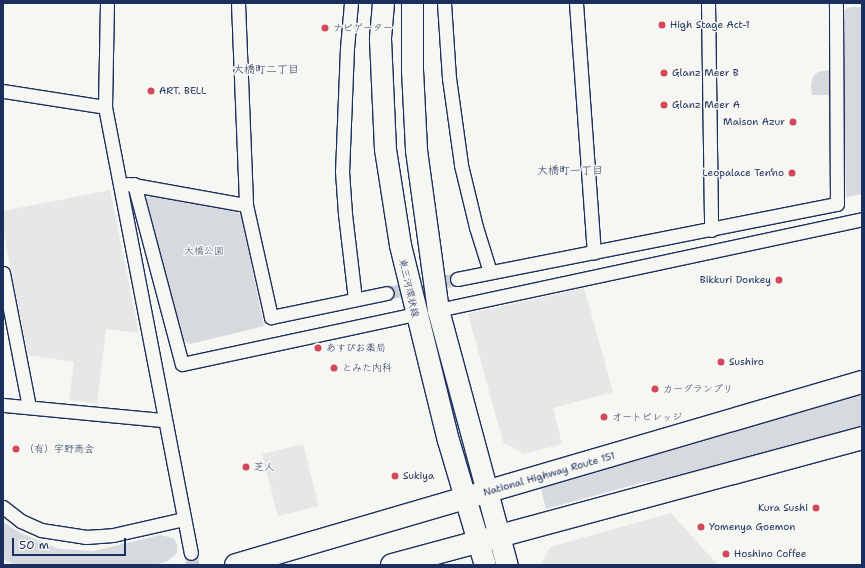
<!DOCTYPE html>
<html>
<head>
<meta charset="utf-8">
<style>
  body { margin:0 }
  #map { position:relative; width:865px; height:568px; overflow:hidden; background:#f6f6f2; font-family:"Shantell Sans","Klee One",sans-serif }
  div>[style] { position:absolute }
  .built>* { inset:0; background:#e6e7e7; transform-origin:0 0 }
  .green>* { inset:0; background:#d6d9dd }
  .minor-tunnel>* { height:13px; margin-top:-6.5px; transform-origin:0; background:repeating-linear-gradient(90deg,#caced4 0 13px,transparent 0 19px) }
  .roads { filter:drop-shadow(1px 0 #1b2f5e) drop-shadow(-1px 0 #1b2f5e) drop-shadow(0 1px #1b2f5e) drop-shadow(0 -1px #1b2f5e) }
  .minor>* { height:13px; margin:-6.5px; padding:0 6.5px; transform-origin:6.5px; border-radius:6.5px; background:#f6f6f2 }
  .primary>* { height:21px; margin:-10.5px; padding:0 10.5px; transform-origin:10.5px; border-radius:10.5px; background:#f6f6f2 }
  .trunk>* { height:22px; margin:-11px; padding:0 11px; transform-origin:11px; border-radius:11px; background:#f6f6f2 }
  .dots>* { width:11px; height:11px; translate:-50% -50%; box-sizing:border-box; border:2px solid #f6f6f2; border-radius:50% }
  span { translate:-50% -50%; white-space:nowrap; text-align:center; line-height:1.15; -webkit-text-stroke:3px #f6f6f2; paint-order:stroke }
  .poi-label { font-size:10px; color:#1b2f5e }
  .left { translate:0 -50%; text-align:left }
  .right { translate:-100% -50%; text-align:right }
  .park-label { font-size:10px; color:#405177 }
  .street-label { font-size:10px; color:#1b2f5e }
  .neighbourhood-label { font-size:11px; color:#1b2f5e }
  .frame { position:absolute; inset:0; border:4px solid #1b2f5e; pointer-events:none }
  .scale { position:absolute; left:12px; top:538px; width:114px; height:18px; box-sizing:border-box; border:2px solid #1b2f5e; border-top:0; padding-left:5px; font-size:12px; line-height:14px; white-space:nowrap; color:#1b2f5e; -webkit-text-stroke:3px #f6f6f2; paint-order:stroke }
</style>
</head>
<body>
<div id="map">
  <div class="built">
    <i style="clip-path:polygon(110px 190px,139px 333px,106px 329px,97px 404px,69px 400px,74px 362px,28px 355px,3px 230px,3px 211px)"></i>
    <i style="clip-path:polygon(584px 288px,613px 392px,553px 408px,562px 444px,524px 454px,503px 442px,468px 314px)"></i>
    <i style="left:303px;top:444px;width:64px;height:42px;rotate:76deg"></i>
    <i style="clip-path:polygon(671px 513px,718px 565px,541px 565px,550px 547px)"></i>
  </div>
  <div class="green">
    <i style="clip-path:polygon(851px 7px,862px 7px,862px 194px,846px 197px,843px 10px)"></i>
    <i style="clip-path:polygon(830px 70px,830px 95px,812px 95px,811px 84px,814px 75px,818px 72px)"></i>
    <i style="clip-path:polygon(152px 193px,234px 209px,241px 215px,264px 326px,190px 344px,181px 339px,145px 200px)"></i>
    <i style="clip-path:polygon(862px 393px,862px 429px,705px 471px,640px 483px,546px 509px,540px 485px)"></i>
    <i style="clip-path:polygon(3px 522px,20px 533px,59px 549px,94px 551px,160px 535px,173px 538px,177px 544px,177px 553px,168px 561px,156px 565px,15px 565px,3px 559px)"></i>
  </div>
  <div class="minor-tunnel">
    <i style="left:387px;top:293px;width:71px;rotate:-11.3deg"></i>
    <i style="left:191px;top:553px;width:12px;rotate:81deg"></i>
  </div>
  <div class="roads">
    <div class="minor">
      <i style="left:107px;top:3px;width:104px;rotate:91.1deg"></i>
      <i style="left:105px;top:107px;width:454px;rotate:79.1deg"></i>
      <i style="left:238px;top:3px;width:202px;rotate:87.7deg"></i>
      <i style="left:246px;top:205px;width:115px;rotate:77.4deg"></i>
      <i style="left:271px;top:317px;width:118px;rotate:-11.7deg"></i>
      <i style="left:351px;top:3px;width:45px;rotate:95.1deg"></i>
      <i style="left:347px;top:48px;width:123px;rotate:92.3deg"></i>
      <i style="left:342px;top:171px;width:43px;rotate:86deg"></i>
      <i style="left:345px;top:214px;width:86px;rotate:83.3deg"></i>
      <i style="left:444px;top:3px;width:75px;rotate:86.2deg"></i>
      <i style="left:449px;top:78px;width:88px;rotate:82.1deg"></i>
      <i style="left:461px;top:165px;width:64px;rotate:76.4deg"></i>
      <i style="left:476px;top:227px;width:47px;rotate:72.7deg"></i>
      <i style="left:576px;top:3px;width:250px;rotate:85.9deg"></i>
      <i style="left:708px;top:3px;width:227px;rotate:89.2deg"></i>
      <i style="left:3px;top:91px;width:103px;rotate:8.9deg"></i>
      <i style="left:128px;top:184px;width:120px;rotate:10.1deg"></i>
      <i style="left:134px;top:184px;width:186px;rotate:75.1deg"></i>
      <i style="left:182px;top:364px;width:238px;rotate:-12.1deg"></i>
      <i style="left:3px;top:273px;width:136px;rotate:79deg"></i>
      <i style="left:457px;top:279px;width:387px;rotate:-11.2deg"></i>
      <i style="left:837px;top:204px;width:201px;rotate:-90.3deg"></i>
      <i style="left:438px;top:310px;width:434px;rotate:-12.1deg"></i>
      <i style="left:3px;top:405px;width:161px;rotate:5.4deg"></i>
      <i style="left:3px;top:507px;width:23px;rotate:38deg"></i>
      <i style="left:21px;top:521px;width:22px;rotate:24deg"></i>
      <i style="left:41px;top:530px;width:46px;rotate:8.8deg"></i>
      <i style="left:86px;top:537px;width:27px;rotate:-4deg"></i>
      <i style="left:113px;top:535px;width:73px;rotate:-12.7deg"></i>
    </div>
    <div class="primary">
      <i style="left:383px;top:3px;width:36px;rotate:95deg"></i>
      <i style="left:380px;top:39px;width:110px;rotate:87.4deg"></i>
      <i style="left:385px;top:149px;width:97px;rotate:81.1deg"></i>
      <i style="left:400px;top:245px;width:201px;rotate:76.2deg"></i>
      <i style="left:448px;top:440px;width:130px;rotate:73.5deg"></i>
      <i style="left:412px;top:3px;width:67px;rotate:90deg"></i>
      <i style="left:412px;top:70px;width:80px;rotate:87.1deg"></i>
      <i style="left:416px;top:150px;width:162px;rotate:82.2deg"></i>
      <i style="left:438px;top:310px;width:264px;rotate:74.9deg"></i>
    </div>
    <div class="trunk">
      <i style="left:236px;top:565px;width:652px;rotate:-16.3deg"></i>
      <i style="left:392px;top:565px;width:487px;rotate:-15.1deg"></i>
    </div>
  </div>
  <div class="dots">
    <i style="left:662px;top:25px;background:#d1495b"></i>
    <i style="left:325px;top:28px;background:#d1495b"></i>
    <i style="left:664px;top:73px;background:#d1495b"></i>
    <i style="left:151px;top:91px;background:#d1495b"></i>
    <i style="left:664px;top:105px;background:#d1495b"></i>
    <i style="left:793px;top:122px;background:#d1495b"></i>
    <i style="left:792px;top:173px;background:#d1495b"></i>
    <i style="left:779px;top:280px;background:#d1495b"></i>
    <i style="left:318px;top:348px;background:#d1495b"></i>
    <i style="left:721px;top:362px;background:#d1495b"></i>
    <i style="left:334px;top:368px;background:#d1495b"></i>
    <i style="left:655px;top:389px;background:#d1495b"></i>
    <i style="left:604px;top:417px;background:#d1495b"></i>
    <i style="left:16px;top:449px;background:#d1495b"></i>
    <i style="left:246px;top:467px;background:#d1495b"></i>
    <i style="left:395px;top:476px;background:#d1495b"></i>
    <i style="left:816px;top:508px;background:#d1495b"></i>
    <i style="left:701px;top:527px;background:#d1495b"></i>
    <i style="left:726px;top:554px;background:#d1495b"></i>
  </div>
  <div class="poi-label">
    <span class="left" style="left:670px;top:25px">High Stage Act-1</span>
    <span class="left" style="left:333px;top:28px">ナビゲーター</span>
    <span class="left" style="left:672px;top:73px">Glanz Meer B</span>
    <span class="left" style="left:159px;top:91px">ART. BELL</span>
    <span class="left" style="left:672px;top:105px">Glanz Meer A</span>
    <span class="right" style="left:785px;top:122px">Maison Azur</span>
    <span class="right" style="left:784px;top:173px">Leopalace Ten’no</span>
    <span class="right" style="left:771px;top:280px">Bikkuri Donkey</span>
    <span class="left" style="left:326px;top:348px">あすぴお薬局</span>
    <span class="left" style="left:729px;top:362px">Sushiro</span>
    <span class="left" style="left:342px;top:368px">とみた内科</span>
    <span class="left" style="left:663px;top:389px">カーグランプリ</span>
    <span class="left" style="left:612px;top:417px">オートビレッジ</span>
    <span class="left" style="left:24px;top:449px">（有）宇野商会</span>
    <span class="left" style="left:254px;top:467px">芝人</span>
    <span class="left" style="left:403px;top:476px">Sukiya</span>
    <span class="right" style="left:808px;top:508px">Kura Sushi</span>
    <span class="left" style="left:709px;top:527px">Yomenya Goemon</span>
    <span class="left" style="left:734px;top:554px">Hoshino Coffee</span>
  </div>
  <div class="park-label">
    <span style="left:204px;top:251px">大橋公園</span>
  </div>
  <div class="street-label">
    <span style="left:409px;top:288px;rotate:77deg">東三河環状線</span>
    <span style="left:549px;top:474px;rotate:-16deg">National Highway Route 151</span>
  </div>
  <div class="neighbourhood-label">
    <span style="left:266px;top:70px">大橋町二丁目</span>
    <span style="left:570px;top:171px">大橋町一丁目</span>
  </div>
  <div class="frame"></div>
  <div class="scale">50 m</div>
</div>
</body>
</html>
